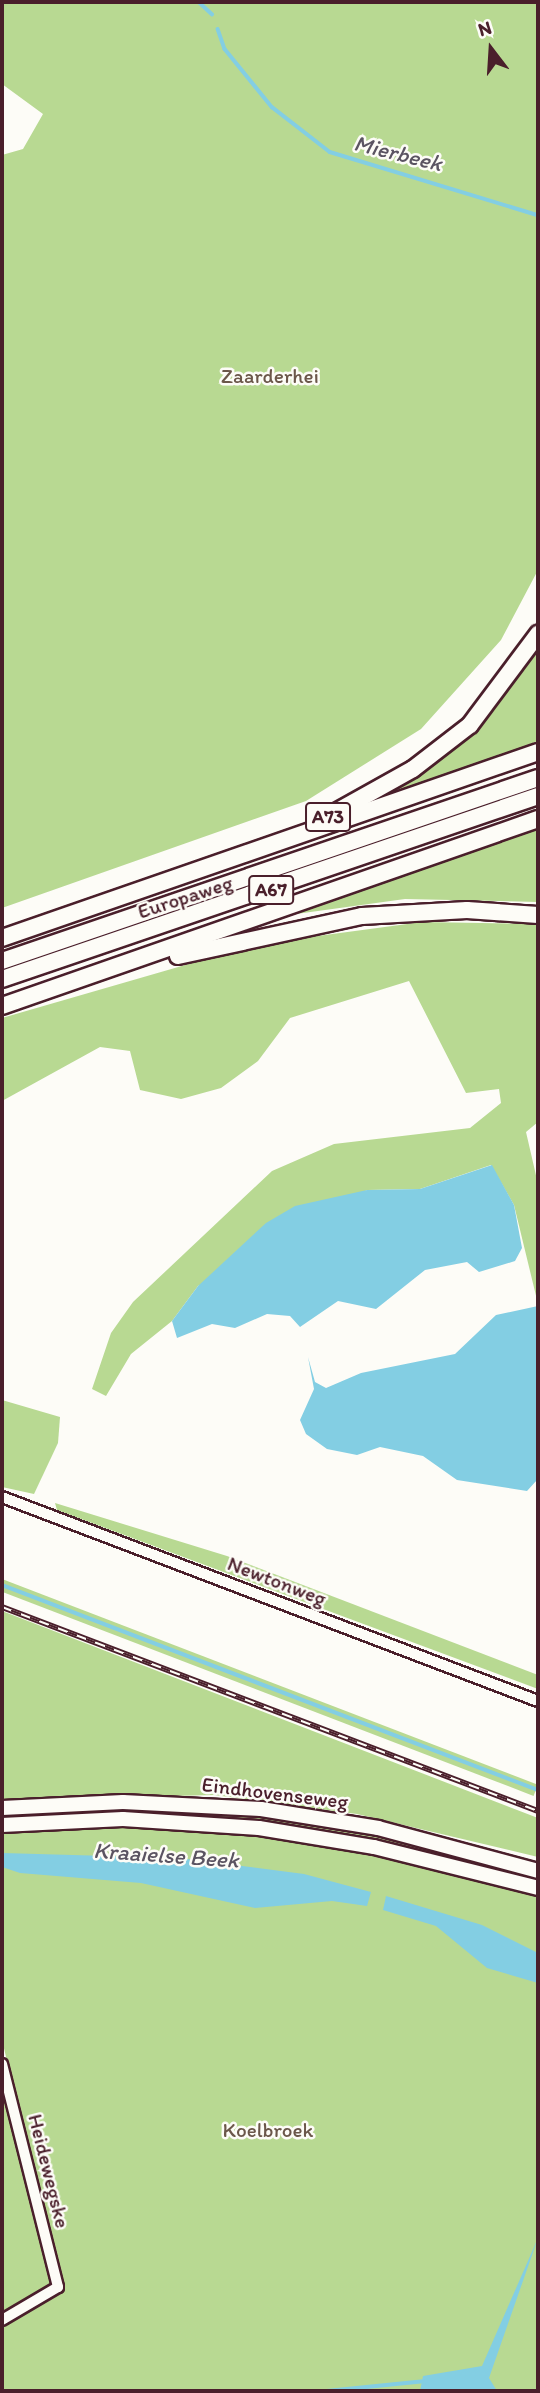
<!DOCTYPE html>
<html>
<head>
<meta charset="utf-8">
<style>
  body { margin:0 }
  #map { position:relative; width:540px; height:2393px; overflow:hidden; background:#fdfcf7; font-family:Itim,sans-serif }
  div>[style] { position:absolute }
  .green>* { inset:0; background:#b8d992; transform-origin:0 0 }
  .water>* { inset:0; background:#83cee3 }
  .stream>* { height:3.5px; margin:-1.75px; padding:0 1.75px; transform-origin:1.75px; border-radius:1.75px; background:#83cee3 }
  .roads { filter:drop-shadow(2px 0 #4a1f2b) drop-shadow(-2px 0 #4a1f2b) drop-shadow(0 2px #4a1f2b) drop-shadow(0 -2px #4a1f2b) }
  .minor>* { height:10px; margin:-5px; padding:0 5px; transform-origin:5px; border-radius:5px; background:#fdfcf7 }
  .major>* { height:14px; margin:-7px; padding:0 7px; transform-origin:7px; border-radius:7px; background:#fdfcf7 }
  .highway>* { height:16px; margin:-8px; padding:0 8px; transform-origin:8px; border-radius:8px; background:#fdfcf7 }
  .rail>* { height:6px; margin-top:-3px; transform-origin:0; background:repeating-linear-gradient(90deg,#fdfcf7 0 10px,#4a1f2b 0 20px); box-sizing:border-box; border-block:2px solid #4a1f2b }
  span { translate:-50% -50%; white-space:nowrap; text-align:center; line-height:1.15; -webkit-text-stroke:5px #fdfcf7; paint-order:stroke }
  .shield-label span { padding:2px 5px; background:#fdfcf7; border:2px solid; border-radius:5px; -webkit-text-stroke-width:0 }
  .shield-label { font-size:19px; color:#4a1f2b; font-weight:700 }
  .park-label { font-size:21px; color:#6b574a }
  .street-label { font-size:21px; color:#4a1f2b }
  .water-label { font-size:23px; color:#5b5462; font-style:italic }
  .frame { position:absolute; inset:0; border:4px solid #4a1f2b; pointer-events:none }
  .north { position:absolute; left:456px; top:14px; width:70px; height:70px; -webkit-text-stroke:5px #fdfcf7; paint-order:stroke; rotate:343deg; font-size:19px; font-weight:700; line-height:28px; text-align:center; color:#4a1f2b }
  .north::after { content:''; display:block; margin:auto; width:24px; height:32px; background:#4a1f2b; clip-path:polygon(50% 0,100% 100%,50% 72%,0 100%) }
</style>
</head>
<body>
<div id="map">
  <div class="green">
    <i style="clip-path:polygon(2px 2px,538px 2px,538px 570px,501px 640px,421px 729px,306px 801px,2px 908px,2px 155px,23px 149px,43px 114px,2px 84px)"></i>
    <i style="clip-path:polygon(538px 649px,538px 741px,381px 801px,473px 732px)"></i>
    <i style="clip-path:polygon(538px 826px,538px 902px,405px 899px,296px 914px)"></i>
    <i style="clip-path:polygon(422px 922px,538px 924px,538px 1122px,526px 1132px,538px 1184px,538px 1304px,514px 1205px,491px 1165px,420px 1189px,367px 1190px,198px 1286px,172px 1321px,131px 1354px,106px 1396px,92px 1389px,111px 1333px,133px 1302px,272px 1171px,334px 1144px,470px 1128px,501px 1103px,499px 1089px,466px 1093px,409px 981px,290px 1018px,258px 1061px,221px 1088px,181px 1099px,140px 1090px,130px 1051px,100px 1047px,2px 1101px,2px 1018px,258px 944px)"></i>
    <i style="clip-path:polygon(2px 1400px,60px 1417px,58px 1443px,34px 1494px,2px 1487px)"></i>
    <i style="clip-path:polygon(55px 1503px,227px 1556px,538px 1675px,538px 1689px,57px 1510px)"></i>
    <i style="left:2px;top:1579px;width:574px;height:12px;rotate:21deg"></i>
    <i style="clip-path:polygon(2px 1611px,538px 1818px,538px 1857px,357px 1814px,214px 1795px,2px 1800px)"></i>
    <i style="clip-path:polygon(52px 1808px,202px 1808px,341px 1825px,538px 1875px,538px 1884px,279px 1827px,2px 1821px,2px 1812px)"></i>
    <i style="clip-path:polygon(123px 1824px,215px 1829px,373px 1852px,538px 1897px,538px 2391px,2px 2391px,2px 2067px,8px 2065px,2px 2040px,2px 1830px)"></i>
  </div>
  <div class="water">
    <i style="clip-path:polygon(492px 1165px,514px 1205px,522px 1248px,515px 1261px,479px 1272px,467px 1262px,425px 1270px,376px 1309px,338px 1301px,300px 1327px,290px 1316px,267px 1314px,235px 1328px,212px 1324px,177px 1338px,172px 1321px,198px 1286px,266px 1223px,295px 1206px,367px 1190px,420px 1189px)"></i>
    <i style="clip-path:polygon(538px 1306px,537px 1480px,527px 1491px,457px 1480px,423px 1456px,380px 1447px,357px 1455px,327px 1449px,306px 1434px,300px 1420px,314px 1389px,308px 1357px,315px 1382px,326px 1388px,361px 1373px,455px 1354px,496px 1315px)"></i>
    <i style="clip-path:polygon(2px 1853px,179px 1858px,304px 1874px,371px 1892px,367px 1906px,332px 1901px,255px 1908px,141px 1883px,20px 1873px,2px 1867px)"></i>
    <i style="clip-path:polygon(386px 1896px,482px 1925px,538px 1953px,538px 1983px,487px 1968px,436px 1926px,383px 1910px)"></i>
    <i style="clip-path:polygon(538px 2238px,489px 2378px,497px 2391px,420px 2391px,423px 2376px,482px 2366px)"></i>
  </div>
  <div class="stream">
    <i style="left:199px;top:2px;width:18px;rotate:43deg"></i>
    <i style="left:218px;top:29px;width:21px;rotate:71deg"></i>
    <i style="left:225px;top:49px;width:75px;rotate:51deg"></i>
    <i style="left:272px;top:107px;width:73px;rotate:37.8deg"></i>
    <i style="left:330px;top:152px;width:217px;rotate:16.9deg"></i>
    <i style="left:2px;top:1585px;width:574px;rotate:20.93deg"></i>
    <i style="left:327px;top:2391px;width:99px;rotate:-5.8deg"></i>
  </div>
  <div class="roads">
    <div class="minor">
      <i style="left:2px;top:1497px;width:574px;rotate:20.84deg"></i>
      <i style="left:2px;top:2064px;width:230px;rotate:75.9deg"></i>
      <i style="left:58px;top:2287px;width:65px;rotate:149.5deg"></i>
    </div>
    <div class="major">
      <i style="left:2px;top:1808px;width:121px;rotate:-2.8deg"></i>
      <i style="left:123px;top:1802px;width:138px;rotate:2.9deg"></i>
      <i style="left:261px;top:1809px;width:119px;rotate:9.2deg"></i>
      <i style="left:378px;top:1828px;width:166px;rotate:15deg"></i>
      <i style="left:2px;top:1825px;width:121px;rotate:-2.8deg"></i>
      <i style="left:123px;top:1819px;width:136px;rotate:3.8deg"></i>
      <i style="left:259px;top:1828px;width:117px;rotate:9.4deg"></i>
      <i style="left:374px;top:1847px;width:169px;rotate:14deg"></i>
    </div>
    <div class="highway">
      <i style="left:327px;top:817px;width:98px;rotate:-29.2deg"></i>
      <i style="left:413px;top:769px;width:72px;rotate:-37.7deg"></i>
      <i style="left:470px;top:725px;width:114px;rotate:-53.2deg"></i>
      <i style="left:2px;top:938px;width:567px;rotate:-19.14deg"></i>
      <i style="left:178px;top:956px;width:188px;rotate:-12.3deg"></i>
      <i style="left:362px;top:916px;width:105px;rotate:-3.3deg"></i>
      <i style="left:467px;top:910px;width:71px;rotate:4deg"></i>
      <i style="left:2px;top:961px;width:566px;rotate:-18.85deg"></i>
      <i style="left:2px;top:979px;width:566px;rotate:-18.85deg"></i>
      <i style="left:2px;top:1006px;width:568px;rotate:-19.23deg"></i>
    </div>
  </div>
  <div class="rail">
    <i style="left:2px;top:1607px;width:574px;rotate:20.84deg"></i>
  </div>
  <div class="shield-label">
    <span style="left:328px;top:817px">A73</span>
    <span style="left:271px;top:890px">A67</span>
  </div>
  <div class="park-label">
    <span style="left:270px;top:376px">Zaarderhei</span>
    <span style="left:268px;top:2130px">Koelbroek</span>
  </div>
  <div class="street-label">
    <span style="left:185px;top:897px;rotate:-18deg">Europaweg</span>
    <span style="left:277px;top:1581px;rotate:21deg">Newtonweg</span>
    <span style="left:275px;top:1793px;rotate:7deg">Eindhovenseweg</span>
    <span style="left:49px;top:2171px;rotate:76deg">Heidewegske</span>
  </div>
  <div class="water-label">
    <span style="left:398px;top:153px;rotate:14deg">Mierbeek</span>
    <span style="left:166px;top:1855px;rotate:4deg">Kraaielse Beek</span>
  </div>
  <div class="frame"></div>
  <div class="north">N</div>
</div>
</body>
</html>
